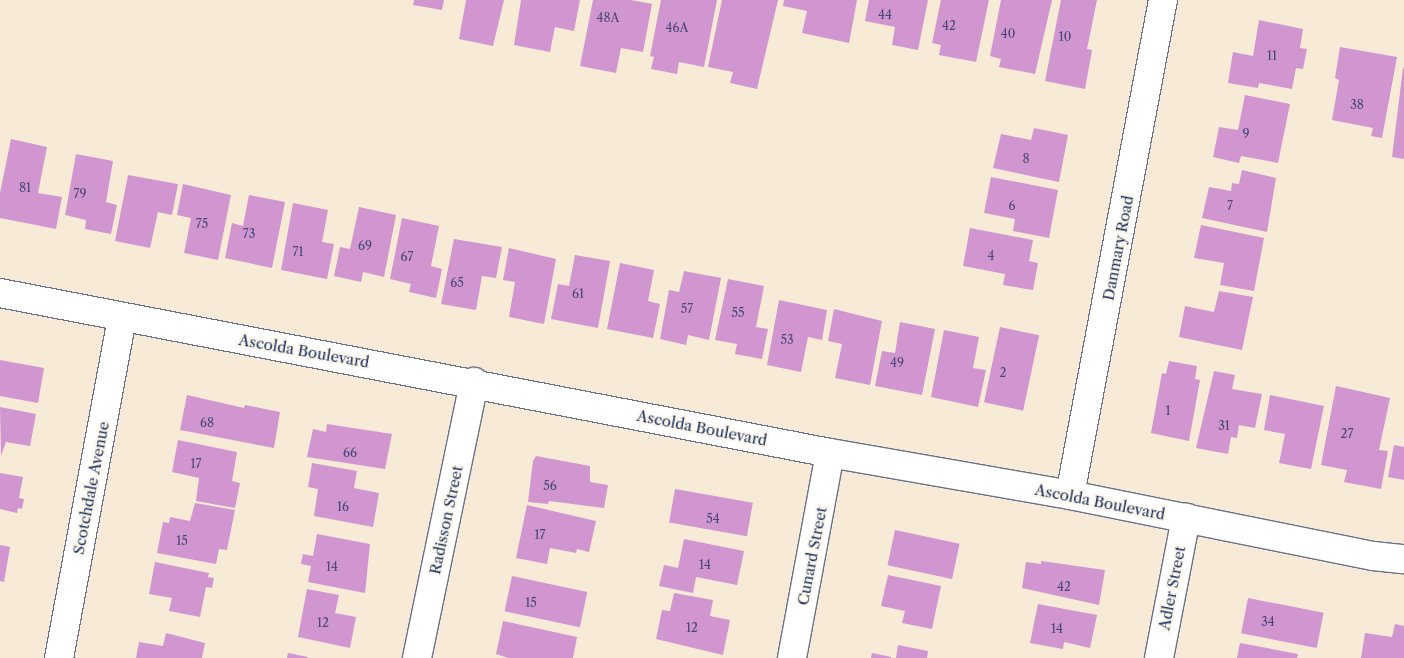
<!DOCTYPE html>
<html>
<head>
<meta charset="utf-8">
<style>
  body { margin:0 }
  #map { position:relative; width:1404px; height:658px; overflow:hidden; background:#f7ebd8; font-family:"Libre Caslon Text",serif }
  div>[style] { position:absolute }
  .building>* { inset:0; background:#d195d0; transform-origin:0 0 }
  .roads { filter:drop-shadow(1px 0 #687189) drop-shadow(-1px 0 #687189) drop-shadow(0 1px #687189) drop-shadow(0 -1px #687189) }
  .street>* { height:28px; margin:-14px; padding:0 14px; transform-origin:14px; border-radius:14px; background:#fff }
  span { translate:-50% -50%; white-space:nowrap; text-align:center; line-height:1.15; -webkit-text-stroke:4.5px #fbf7ec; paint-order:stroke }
  .number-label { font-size:12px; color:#48487a }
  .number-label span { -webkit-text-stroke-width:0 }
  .street-label { font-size:15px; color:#1b2f5e }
</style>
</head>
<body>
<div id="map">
  <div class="building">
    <i style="clip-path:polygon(414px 0,444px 0,442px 10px,413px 5px)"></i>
    <i style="clip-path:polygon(466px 0,504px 0,493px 46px,459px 39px)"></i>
    <i style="clip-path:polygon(521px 0,580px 0,574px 31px,555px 27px,550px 52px,514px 45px)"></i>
    <i style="clip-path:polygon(593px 0,631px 0,652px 4px,643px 52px,621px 48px,616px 73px,580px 66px)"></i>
    <i style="clip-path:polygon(661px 0,717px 0,704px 67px,679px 62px,677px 74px,651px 69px,654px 57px,650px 56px)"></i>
    <i style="clip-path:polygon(722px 0,778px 0,757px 89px,730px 83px,733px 72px,708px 67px)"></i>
    <i style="clip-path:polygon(784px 0,857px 0,849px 43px,802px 33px,807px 11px,783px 6px)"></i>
    <i style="clip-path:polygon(869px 0,928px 0,918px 50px,892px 45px,895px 27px,865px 21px)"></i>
    <i style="clip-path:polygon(941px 0,989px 0,976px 62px,939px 55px,941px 45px,932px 43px)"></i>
    <i style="clip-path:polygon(1001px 0,1052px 0,1035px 74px,999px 67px,1001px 59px,990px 56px)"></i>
    <i style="clip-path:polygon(1061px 0,1097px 0,1087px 49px,1092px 50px,1085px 89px,1045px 81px)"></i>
    <i style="clip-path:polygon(1259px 20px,1303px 29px,1300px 48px,1307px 49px,1303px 69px,1296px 68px,1292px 89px,1259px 83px,1258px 88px,1228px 83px,1233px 52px,1253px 56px)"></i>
    <i style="clip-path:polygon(1340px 47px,1397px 57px,1382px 138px,1371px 136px,1373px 128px,1332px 120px,1339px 80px,1335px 78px)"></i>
    <i style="clip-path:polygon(1403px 68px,1404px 68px,1404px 159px,1392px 157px)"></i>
    <i style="clip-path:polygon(1245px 95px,1290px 104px,1278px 163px,1241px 156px,1239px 163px,1213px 157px,1219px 127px,1238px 130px)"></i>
    <i style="clip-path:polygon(1034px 128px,1068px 135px,1059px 182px,993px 168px,1001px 134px,1031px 140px)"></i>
    <i style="clip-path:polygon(11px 139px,47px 147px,38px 193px,62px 197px,56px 229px,0 218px,0 193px)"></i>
    <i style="clip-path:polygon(76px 154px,113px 161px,106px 202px,117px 205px,111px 234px,85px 229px,86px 220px,65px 215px)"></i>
    <i style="clip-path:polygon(1242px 170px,1276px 178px,1267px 232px,1202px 218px,1209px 187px,1231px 191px,1232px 183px,1239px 184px)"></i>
    <i style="clip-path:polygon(128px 175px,178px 184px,172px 215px,158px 212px,150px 248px,115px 241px)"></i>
    <i style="clip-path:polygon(991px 177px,1058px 190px,1049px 238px,1013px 231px,1015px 219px,984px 213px)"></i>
    <i style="clip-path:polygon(183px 184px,231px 195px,218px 260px,184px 253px,191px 218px,177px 215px)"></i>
    <i style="clip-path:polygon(249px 195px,285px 202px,272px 268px,225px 258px,232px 223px,243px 226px)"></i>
    <i style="clip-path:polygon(293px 203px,328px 210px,322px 242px,334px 244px,327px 279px,281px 270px)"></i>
    <i style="clip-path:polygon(359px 207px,396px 215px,384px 277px,363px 272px,361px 282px,334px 276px,340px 247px,350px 249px)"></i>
    <i style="clip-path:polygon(402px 218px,439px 226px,431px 266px,442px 269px,436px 298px,409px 292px,411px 284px,390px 279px)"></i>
    <i style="clip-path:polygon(1201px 225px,1264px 238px,1254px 291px,1220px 285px,1224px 263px,1194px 258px)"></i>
    <i style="clip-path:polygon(970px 228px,1033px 240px,1029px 261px,1038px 263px,1033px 290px,1003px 285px,1005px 274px,963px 266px)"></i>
    <i style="clip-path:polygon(454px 239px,502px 247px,496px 278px,482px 276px,476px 310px,441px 304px)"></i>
    <i style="clip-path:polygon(509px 248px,556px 259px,544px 324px,509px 317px,515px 282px,503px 280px)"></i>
    <i style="clip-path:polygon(575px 255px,610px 261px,598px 328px,551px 319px,558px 284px,569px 286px)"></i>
    <i style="clip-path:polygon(620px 263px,654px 270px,648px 301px,660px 304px,653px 338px,607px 329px)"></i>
    <i style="clip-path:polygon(684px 271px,721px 278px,709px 340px,688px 335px,686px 345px,660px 339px,669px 290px,679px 292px)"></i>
    <i style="clip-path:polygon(728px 279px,764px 286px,756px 327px,768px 329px,762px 359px,735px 354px,737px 344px,715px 340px)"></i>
    <i style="clip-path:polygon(1219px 291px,1253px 297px,1242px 350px,1179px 337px,1185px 306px,1214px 312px)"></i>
    <i style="clip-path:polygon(779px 300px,827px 310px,822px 340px,808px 337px,801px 372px,767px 365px)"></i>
    <i style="clip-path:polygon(834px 309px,882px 321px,870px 385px,835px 378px,842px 344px,828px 341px)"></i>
    <i style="clip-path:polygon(900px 322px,935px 329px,922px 395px,875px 386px,882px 351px,895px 353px)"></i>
    <i style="left:1000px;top:327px;width:40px;height:77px;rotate:12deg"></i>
    <i style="clip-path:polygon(944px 330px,979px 337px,973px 368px,986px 370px,978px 407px,931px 397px)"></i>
    <i style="clip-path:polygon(0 360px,44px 368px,38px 403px,0 396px)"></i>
    <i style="clip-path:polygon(1169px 361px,1197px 366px,1195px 379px,1200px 380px,1189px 441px,1151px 433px,1162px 373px,1166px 374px)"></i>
    <i style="clip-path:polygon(1214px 371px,1235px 375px,1232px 389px,1262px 394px,1255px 428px,1239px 425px,1237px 438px,1231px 437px,1228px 454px,1196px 448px)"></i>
    <i style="clip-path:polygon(1336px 386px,1390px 398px,1379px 450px,1388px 451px,1381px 489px,1344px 482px,1347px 470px,1321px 465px)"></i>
    <i style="clip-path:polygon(187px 395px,244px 408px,245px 405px,280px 412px,274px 448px,180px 430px)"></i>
    <i style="clip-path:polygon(1270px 395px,1324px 406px,1311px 469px,1279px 463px,1285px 434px,1264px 430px)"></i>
    <i style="clip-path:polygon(0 407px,36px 414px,30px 446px,6px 442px,1px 456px)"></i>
    <i style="clip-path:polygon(327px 424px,392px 434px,385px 469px,307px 457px,313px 429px,326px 432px)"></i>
    <i style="clip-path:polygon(178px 440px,237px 452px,232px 481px,240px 483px,235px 508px,196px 501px,199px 478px,172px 472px)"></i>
    <i style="clip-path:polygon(1394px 445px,1404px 447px,1404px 480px,1388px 477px)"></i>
    <i style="clip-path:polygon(536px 456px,590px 466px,590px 482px,608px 485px,604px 508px,549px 501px,548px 504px,528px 502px,533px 461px)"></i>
    <i style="clip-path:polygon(312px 463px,357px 471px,354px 488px,379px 493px,373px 527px,314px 516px,318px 489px,308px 487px)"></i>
    <i style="clip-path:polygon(0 473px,23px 477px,19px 498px,24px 499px,22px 509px,18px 508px,17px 513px,0 509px)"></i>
    <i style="left:675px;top:489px;width:79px;height:34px;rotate:10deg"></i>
    <i style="clip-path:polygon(195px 503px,235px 510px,227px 550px,219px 549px,216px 564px,157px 553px,163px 522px,169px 523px,170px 517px,190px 521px)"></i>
    <i style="clip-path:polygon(527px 505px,596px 521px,589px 552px,577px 549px,576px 553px,550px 548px,547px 564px,516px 558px)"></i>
    <i style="left:895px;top:530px;width:66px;height:36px;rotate:12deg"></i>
    <i style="clip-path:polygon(317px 534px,370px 544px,365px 593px,308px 582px,311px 566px,301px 564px,303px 554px,313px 556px)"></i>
    <i style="clip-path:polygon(684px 539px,744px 551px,737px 585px,696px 577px,693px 593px,659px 586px,664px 565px,678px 568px)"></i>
    <i style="clip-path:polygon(0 545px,10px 547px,4px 582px,0 581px)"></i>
    <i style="clip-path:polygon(1041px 561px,1105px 570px,1099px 605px,1022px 588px,1026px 562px,1041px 564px)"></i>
    <i style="clip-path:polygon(155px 562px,209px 573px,208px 577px,214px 578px,212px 588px,206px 587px,200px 617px,169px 611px,172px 598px,149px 594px)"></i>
    <i style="clip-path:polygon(888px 575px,941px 586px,932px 629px,902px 623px,905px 611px,881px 606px)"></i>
    <i style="left:512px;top:576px;width:77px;height:36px;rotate:12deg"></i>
    <i style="clip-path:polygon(307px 589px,339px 595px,335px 613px,356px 617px,350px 648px,298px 637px)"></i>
    <i style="clip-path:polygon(674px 593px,713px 600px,710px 616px,730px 620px,723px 655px,656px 639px,662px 610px,670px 611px)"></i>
    <i style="left:1248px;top:598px;width:77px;height:36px;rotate:11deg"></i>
    <i style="clip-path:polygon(1038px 604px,1097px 615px,1090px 648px,1064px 642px,1063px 649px,1030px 643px)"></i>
    <i style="clip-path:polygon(503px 621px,577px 637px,573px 658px,508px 658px,496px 654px)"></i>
    <i style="clip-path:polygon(1395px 624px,1404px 626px,1404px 658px,1361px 658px,1365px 633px,1392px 637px)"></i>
    <i style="clip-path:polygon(166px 633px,205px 643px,202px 658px,136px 658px,139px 642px,163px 646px)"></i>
    <i style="clip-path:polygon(1240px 643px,1298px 654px,1297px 658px,1237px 658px)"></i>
    <i style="clip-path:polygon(898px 645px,928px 651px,927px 658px,896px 658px)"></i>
    <i style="clip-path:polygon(288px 653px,308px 657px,307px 658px,287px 658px)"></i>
    <i style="clip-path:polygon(872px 653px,891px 657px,891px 658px,871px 658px)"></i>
  </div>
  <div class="roads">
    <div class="street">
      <i style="left:0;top:293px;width:845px;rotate:10.91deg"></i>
      <i style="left:830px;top:453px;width:244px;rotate:9.9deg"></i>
      <i style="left:1070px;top:495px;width:309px;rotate:11.4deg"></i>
      <i style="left:1373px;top:556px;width:31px;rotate:6deg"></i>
      <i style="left:1070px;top:495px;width:504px;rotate:-79.36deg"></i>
      <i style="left:59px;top:658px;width:346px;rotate:-79.5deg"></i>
      <i style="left:417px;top:658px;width:282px;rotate:-78.3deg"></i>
      <i style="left:792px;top:658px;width:208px;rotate:-79.5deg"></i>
      <i style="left:1159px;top:658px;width:143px;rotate:-79.1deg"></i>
    </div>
  </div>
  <div class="number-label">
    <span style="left:885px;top:15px">44</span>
    <span style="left:608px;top:18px">48A</span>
    <span style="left:949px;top:26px">42</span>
    <span style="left:677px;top:28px">46A</span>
    <span style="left:1008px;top:34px">40</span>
    <span style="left:1065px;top:37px">10</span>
    <span style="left:1272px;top:56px">11</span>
    <span style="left:1357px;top:105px">38</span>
    <span style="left:1246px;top:134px">9</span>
    <span style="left:1026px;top:159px">8</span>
    <span style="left:25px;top:188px">81</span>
    <span style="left:80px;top:194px">79</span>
    <span style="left:1012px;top:206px">6</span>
    <span style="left:1230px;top:206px">7</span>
    <span style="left:202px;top:224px">75</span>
    <span style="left:249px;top:234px">73</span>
    <span style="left:365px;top:246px">69</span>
    <span style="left:298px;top:252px">71</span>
    <span style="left:991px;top:256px">4</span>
    <span style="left:407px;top:257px">67</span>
    <span style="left:457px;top:283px">65</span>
    <span style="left:578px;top:294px">61</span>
    <span style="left:687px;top:309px">57</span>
    <span style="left:738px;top:313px">55</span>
    <span style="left:787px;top:340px">53</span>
    <span style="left:897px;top:363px">49</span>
    <span style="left:1003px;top:373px">2</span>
    <span style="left:1168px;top:411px">1</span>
    <span style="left:207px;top:423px">68</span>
    <span style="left:1224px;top:426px">31</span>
    <span style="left:1347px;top:434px">27</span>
    <span style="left:350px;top:453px">66</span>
    <span style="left:196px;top:464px">17</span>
    <span style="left:550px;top:486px">56</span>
    <span style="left:343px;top:507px">16</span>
    <span style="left:713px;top:519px">54</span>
    <span style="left:540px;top:535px">17</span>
    <span style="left:182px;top:541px">15</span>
    <span style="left:705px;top:565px">14</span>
    <span style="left:332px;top:567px">14</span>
    <span style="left:1064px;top:587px">42</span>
    <span style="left:531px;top:603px">15</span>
    <span style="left:1268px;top:622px">34</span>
    <span style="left:323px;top:623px">12</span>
    <span style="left:692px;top:628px">12</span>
    <span style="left:1057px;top:629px">14</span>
  </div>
  <div class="street-label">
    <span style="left:1118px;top:248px;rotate:-79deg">Danmary Road</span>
    <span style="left:304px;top:351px;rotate:10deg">Ascolda Boulevard</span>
    <span style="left:702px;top:428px;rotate:11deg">Ascolda Boulevard</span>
    <span style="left:91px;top:488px;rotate:-79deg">Scotchdale Avenue</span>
    <span style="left:1100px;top:502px;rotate:11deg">Ascolda Boulevard</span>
    <span style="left:446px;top:520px;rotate:-78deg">Radisson Street</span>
    <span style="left:812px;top:556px;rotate:-79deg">Cunard Street</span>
    <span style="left:1172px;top:588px;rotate:-79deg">Adler Street</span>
  </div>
</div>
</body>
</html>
